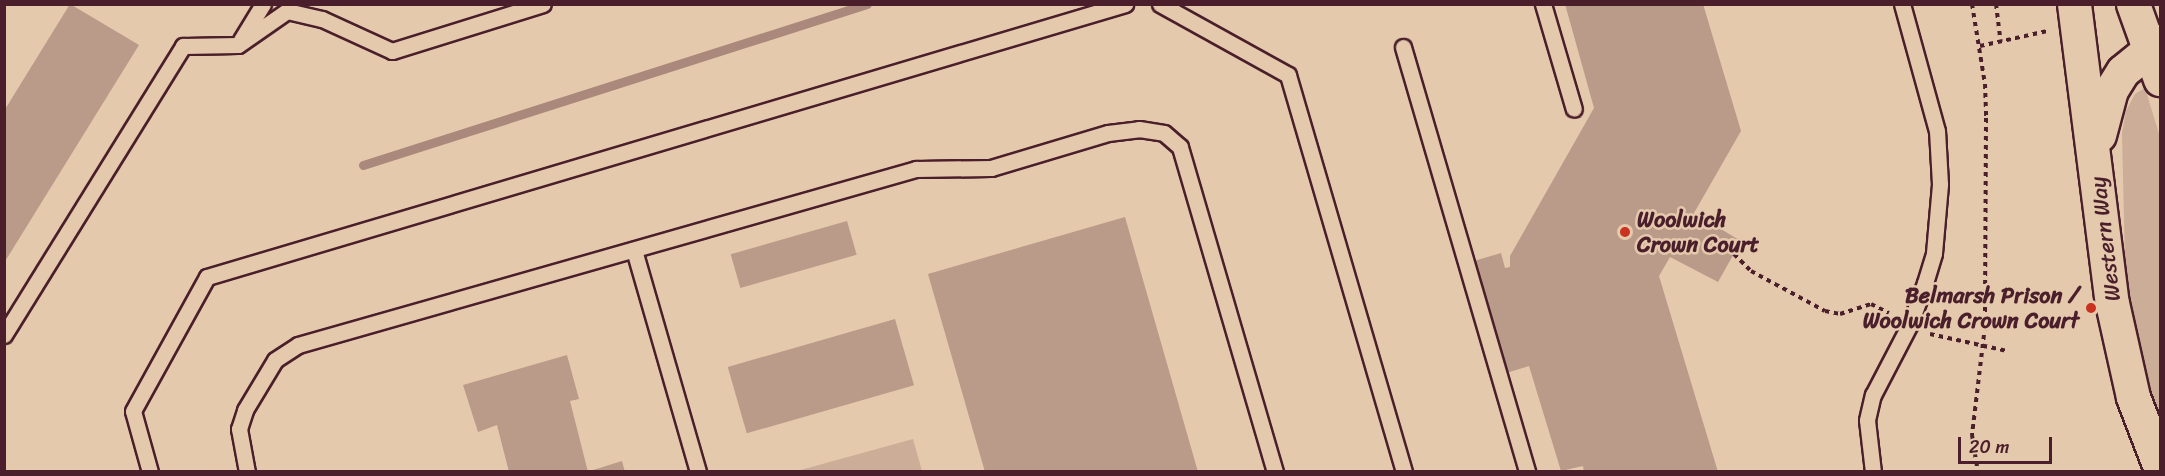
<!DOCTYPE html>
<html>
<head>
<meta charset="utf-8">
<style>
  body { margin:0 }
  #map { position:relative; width:2165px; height:476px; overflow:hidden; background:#e5c9ac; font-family:Sriracha,sans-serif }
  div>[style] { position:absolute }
  .green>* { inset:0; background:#ccad97 }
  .stream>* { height:9px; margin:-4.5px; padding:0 4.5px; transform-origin:4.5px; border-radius:4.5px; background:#aa887b }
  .building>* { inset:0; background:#ba9a88; transform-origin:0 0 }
  .path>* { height:4px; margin-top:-2px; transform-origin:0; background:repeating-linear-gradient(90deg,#4a1f2b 0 4.5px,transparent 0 9px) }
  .roads { filter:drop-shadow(2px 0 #4a1f2b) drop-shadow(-2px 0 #4a1f2b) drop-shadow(0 2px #4a1f2b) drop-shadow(0 -2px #4a1f2b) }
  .lane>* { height:15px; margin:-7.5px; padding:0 7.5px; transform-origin:7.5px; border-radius:7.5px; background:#e5c9ac }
  .secondary>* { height:33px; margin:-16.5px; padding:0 16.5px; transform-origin:16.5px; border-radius:16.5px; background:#e5c9ac }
  .primary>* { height:33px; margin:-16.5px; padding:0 16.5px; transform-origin:16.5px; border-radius:16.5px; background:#e5c9ac }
  .dots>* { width:16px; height:16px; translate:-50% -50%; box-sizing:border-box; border:3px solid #e5c9ac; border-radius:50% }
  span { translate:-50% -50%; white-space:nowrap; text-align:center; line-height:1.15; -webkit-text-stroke:5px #e5c9ac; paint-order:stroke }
  .poi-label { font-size:22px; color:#4a1f2b; font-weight:700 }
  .left { translate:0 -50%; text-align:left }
  .right { translate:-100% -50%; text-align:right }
  .street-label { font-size:22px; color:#4a1f2b }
  .frame { position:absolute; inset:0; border:6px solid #4a1f2b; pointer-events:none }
  .scale { position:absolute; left:1958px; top:437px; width:94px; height:27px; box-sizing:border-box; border:3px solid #4a1f2b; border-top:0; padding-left:8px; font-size:18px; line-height:21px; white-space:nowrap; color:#4a1f2b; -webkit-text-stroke:4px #e5c9ac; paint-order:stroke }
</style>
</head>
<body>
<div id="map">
  <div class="green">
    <i style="clip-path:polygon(2145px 88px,2160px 137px,2160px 429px,2134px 340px,2125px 260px,2122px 133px,2126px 111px,2135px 94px)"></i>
    <i style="clip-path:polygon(913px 439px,922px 471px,797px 471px)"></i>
  </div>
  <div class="stream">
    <i style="left:363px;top:165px;width:529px;rotate:-17.72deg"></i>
  </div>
  <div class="building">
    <i style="clip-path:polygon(70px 4px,139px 45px,4px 263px,4px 111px)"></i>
    <i style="clip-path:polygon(1565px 4px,1703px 4px,1741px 131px,1694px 213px,1741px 241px,1718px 282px,1670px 257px,1659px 276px,1718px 472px,1584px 472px,1583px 466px,1561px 471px,1529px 366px,1506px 373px,1474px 261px,1501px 253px,1505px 268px,1510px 267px,1510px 256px,1594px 108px)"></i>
    <i style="clip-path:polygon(1125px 217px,1198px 472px,985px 472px,928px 274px)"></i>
    <i style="left:847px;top:221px;width:35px;height:121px;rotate:74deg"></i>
    <i style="left:895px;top:319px;width:69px;height:174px;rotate:74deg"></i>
    <i style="clip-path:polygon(567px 355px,579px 399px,570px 401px,588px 472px,509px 472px,497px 425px,478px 432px,463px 385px)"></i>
    <i style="clip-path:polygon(622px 461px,625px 472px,590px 472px,590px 471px)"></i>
  </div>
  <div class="path">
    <i style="left:1972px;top:4px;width:81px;rotate:80.8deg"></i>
    <i style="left:1985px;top:84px;width:34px;rotate:88deg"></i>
    <i style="left:1986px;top:118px;width:208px;rotate:90.3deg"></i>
    <i style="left:1985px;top:326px;width:110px;rotate:96.8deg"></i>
    <i style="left:1972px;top:435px;width:37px;rotate:81deg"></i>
    <i style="left:1996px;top:4px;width:38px;rotate:83deg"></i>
    <i style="left:1980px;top:46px;width:69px;rotate:-12.6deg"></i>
    <i style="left:1734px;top:254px;width:24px;rotate:45deg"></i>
    <i style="left:1751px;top:271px;width:84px;rotate:28.4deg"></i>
    <i style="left:1825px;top:311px;width:15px;rotate:11deg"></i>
    <i style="left:1840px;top:314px;width:33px;rotate:-18deg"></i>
    <i style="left:1871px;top:304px;width:20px;rotate:27deg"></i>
    <i style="left:1930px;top:334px;width:79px;rotate:12.4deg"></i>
  </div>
  <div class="roads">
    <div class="lane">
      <i style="left:1160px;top:4px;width:146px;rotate:29deg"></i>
      <i style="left:1288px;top:75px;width:414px;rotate:73.7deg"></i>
      <i style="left:1543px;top:4px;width:109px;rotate:73.6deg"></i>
      <i style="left:241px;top:40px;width:42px;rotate:-58.6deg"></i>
      <i style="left:1403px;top:47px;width:443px;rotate:73.7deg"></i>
      <i style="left:634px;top:250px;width:231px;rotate:73.9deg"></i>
      <i style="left:4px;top:335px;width:340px;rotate:-58.2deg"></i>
      <i style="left:183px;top:46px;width:55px;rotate:-1deg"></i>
      <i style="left:238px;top:45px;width:60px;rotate:-34.8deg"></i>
      <i style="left:287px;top:11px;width:36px;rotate:13deg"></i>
      <i style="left:322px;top:19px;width:77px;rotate:24.6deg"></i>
      <i style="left:392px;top:51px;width:158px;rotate:-17.3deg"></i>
      <i style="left:150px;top:472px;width:63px;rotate:-105.6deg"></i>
      <i style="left:133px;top:411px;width:153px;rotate:-61.1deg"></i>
      <i style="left:207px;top:277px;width:958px;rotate:-16.56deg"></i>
      <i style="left:247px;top:472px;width:44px;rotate:-100.5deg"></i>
      <i style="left:239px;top:429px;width:20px;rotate:-72deg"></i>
      <i style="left:245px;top:410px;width:58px;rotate:-59deg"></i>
      <i style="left:275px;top:360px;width:27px;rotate:-33deg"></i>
      <i style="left:298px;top:345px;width:643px;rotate:-15.9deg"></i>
      <i style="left:916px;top:169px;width:75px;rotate:-0.8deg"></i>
      <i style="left:991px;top:168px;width:122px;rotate:-16.7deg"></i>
      <i style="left:1108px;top:133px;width:31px;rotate:-7deg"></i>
      <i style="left:1139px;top:129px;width:25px;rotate:9deg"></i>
      <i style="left:1164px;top:133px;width:21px;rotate:41deg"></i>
      <i style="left:1180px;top:147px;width:339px;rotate:73.7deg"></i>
      <i style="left:1873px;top:472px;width:52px;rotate:-96.6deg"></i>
      <i style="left:1867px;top:420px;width:26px;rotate:-77deg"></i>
      <i style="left:1873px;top:395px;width:80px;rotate:-62.5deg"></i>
      <i style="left:1910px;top:324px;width:44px;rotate:-69.9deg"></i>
      <i style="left:1925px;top:283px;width:31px;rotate:-73deg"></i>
      <i style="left:1934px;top:253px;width:69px;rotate:-85deg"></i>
      <i style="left:1940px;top:184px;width:53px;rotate:-93.2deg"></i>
      <i style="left:1937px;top:131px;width:132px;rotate:-105.4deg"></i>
    </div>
    <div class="secondary">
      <i style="left:2074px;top:4px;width:301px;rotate:82.8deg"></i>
      <i style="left:2112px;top:303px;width:96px;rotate:77.4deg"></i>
      <i style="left:2133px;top:397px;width:75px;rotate:68.9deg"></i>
      <i style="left:2099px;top:135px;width:47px;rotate:-75.1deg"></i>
      <i style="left:2111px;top:90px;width:22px;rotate:-58deg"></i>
      <i style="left:2123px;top:71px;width:48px;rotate:-39deg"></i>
    </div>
    <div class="primary">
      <i style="left:2133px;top:4px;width:80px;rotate:70.2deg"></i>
    </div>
  </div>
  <div class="dots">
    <i style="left:1625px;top:232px;background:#c8321e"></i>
    <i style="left:2091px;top:308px;background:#c8321e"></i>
  </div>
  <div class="poi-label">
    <span class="left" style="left:1637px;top:232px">Woolwich<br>Crown Court</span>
    <span class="right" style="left:2079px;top:308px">Belmarsh Prison /<br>Woolwich Crown Court</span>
  </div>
  <div class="street-label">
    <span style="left:2105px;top:239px;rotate:-97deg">Western Way</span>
  </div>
  <div class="frame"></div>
  <div class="scale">20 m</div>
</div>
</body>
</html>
